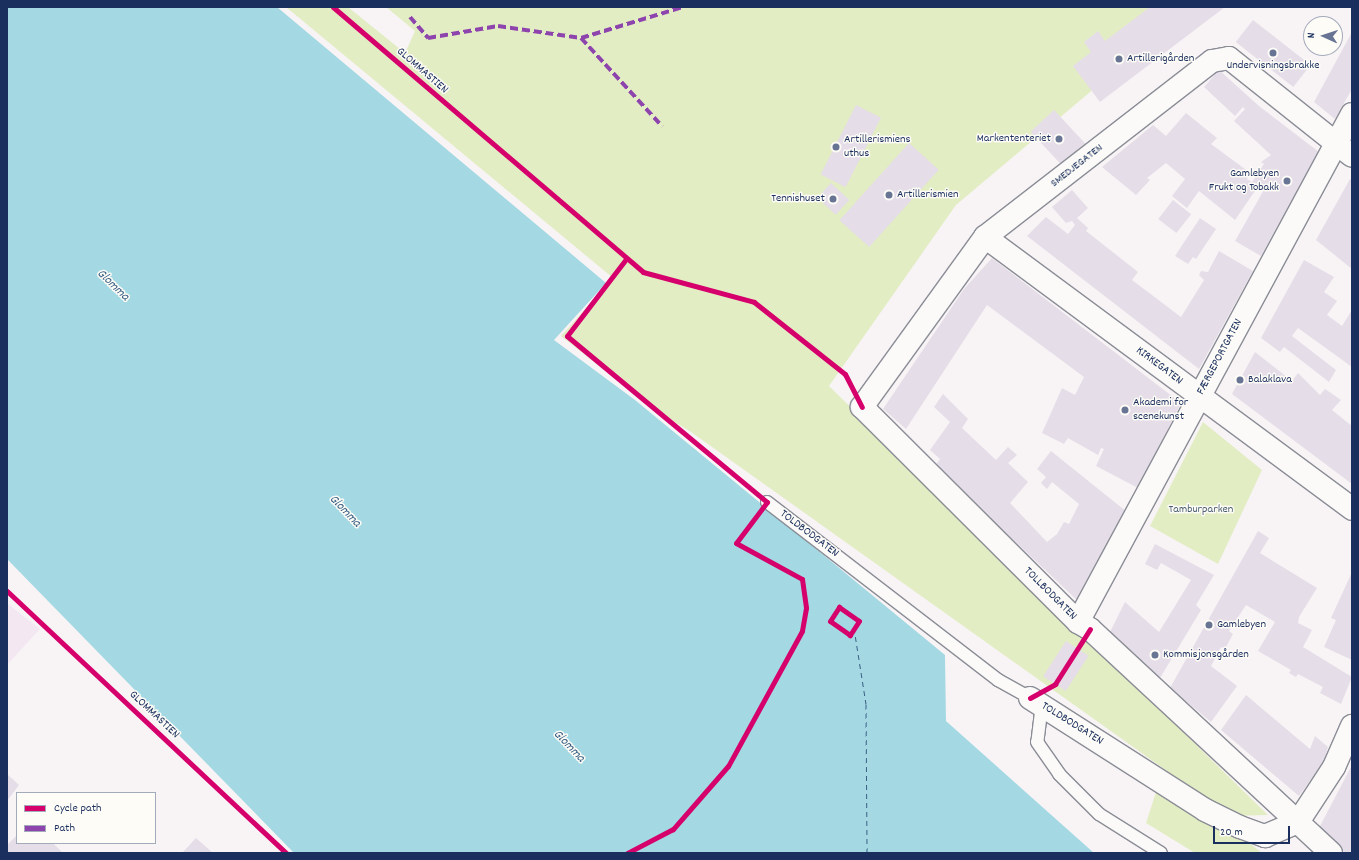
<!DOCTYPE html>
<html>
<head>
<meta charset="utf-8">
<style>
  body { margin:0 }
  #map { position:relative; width:1359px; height:860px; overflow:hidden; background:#f8f4f6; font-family:Dekko,sans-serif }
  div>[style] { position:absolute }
  .built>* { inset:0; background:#f3e8f2 }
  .green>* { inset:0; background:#e3edc4 }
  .water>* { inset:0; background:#a4d9e4 }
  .ferry>* { height:1px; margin-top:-0.5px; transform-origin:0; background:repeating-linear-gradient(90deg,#395f84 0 5px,transparent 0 9px) }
  .building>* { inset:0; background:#e5dde7; transform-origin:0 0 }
  .roads { filter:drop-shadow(1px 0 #8b8d96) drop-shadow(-1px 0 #8b8d96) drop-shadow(0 1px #8b8d96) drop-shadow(0 -1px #8b8d96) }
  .service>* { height:12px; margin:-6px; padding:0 6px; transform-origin:6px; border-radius:6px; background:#fbfaf9 }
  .minor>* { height:22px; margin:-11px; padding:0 11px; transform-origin:11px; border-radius:11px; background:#fbfaf9 }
  .quiet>* { height:4px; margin-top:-2px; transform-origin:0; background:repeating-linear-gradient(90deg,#8e44ad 0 8px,transparent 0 12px) }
  .cycleway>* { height:5px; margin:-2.5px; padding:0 2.5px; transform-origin:2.5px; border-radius:2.5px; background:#d6006c }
  .dots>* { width:11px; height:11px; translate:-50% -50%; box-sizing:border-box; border:2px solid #fdfcf7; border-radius:50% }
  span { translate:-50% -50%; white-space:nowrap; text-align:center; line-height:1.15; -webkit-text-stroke:3px #fdfcf7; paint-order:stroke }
  .poi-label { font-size:12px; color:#1b2f5e }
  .left { translate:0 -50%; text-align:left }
  .right { translate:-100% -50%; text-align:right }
  .street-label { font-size:12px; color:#1b2f5e }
  .park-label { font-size:12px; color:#495d6e }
  .water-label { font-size:13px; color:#395f84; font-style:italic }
  .frame { position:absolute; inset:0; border:8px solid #1b2f5e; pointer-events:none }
  .legend { position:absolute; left:16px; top:792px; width:140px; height:52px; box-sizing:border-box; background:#fdfcf7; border:1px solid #a3aaba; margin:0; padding:5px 7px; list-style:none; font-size:12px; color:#1b2f5e }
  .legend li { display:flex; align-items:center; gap:8px; height:20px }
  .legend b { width:20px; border:1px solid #a3aaba }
  .north { position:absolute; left:1303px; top:16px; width:40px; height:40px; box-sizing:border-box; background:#fdfcf7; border:1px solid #a3aaba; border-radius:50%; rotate:273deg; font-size:11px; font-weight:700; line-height:16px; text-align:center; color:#1b2f5e }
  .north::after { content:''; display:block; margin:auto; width:14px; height:18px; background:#687493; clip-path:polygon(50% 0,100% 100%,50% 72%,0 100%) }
  .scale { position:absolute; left:1213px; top:826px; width:77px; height:18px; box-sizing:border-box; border:2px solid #1b2f5e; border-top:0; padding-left:5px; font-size:12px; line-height:14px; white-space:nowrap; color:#1b2f5e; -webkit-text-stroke:3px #fdfcf7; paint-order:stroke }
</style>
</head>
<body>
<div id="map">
  <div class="built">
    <i style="clip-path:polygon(7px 603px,40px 629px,7px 665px)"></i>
  </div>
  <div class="green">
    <i style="clip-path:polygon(286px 7px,348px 7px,405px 53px,415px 31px,386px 7px,1191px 7px,956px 205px,829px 386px,1268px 815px,1230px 816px,691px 432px,656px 411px,561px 336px,613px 278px)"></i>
    <i style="clip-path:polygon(1203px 422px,1262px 470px,1218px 564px,1150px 526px)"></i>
    <i style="clip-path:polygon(1157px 789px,1247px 841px,1262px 853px,1195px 853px,1146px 823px)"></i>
  </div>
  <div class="water">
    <i style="clip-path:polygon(7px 7px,277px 7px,606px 283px,554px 340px,635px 400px,945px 655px,946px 721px,1094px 853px,294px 853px,7px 559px)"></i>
  </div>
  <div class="ferry">
    <i style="left:854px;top:628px;width:77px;rotate:81deg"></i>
    <i style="left:866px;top:704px;width:149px;rotate:89.6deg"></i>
    <i style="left:627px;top:853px;width:52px;rotate:-27.6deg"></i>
    <i style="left:673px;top:829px;width:84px;rotate:-48.9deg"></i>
    <i style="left:728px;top:766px;width:154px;rotate:-61.3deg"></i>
    <i style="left:802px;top:631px;width:23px;rotate:-80deg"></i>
    <i style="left:806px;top:608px;width:29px;rotate:-98deg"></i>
    <i style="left:802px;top:579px;width:60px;rotate:-152.2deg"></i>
  </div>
  <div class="building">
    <i style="clip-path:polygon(1150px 7px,1225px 7px,1100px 102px,1073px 66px,1091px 52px,1084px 42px,1098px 31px,1105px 41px)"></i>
    <i style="left:1253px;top:20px;width:73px;height:28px;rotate:38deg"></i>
    <i style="clip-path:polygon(1352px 32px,1352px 89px,1335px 119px,1314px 102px)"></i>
    <i style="clip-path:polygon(1219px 70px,1259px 106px,1319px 152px,1261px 256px,1235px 241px,1265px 188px,1263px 187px,1260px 190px,1257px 188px,1235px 220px,1199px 191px,1187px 208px,1172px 196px,1185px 179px,1166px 163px,1147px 178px,1150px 180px,1136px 195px,1102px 167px,1153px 125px,1166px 136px,1186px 113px,1217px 138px,1211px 144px,1249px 172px,1247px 179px,1252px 182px,1264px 164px,1261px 162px,1271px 155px,1234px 121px,1245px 109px,1243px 107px,1235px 116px,1204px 87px)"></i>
    <i style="left:856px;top:105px;width:28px;height:78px;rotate:27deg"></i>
    <i style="left:1054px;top:110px;width:53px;height:32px;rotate:47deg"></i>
    <i style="left:909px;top:143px;width:40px;height:104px;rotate:42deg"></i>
    <i style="clip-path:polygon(1350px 179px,1352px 180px,1352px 269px,1316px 240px)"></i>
    <i style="left:831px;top:183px;width:25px;height:20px;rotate:43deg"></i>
    <i style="clip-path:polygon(1072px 190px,1088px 208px,1077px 218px,1088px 228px,1086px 231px,1138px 272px,1132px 280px,1181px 317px,1204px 280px,1199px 275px,1201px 271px,1208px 272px,1219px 251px,1253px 271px,1199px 369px,1027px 236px,1046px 217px,1068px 234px,1075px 225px,1072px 221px,1066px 223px,1052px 207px)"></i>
    <i style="left:1173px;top:200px;width:23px;height:24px;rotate:38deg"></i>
    <i style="clip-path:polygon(1200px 218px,1216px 229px,1196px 259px,1193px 257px,1188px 264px,1175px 256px)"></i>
    <i style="clip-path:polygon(992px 258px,1181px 403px,1138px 488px,1096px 466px,1104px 449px,1101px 448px,1098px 455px,1068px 438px,1064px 444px,1042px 433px,1062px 388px,1075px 395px,1084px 377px,987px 305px,906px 429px,883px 409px,964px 289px)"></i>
    <i style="clip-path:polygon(1304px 260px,1334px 277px,1324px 292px,1337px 301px,1327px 315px,1342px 326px,1352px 310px,1352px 367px,1298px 328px,1292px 336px,1336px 370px,1329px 382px,1284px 347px,1280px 352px,1261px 338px)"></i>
    <i style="clip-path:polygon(1255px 352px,1292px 381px,1298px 373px,1320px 395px,1325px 389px,1341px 400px,1332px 410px,1352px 426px,1352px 484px,1232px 394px)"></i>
    <i style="clip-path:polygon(943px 394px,968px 419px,962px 428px,996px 460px,1008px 447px,1017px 455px,1008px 463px,1028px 482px,1010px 503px,1047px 542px,1057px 534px,1064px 522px,1069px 524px,1079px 504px,1052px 482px,1047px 489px,1041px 483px,1046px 477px,1037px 469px,1051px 451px,1127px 512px,1079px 602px,935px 466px,940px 459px,930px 450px,950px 422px,934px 407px)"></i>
    <i style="clip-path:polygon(1258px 531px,1269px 538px,1260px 553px,1317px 588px,1299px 617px,1298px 623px,1312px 630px,1303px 647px,1352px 677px,1341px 704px,1320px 693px,1323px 687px,1298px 674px,1296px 677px,1289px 673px,1291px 670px,1258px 651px,1275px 622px,1246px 605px,1229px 631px,1233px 634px,1225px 649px,1221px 647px,1211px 666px,1237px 686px,1211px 722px,1170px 688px)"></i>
    <i style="clip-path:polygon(1155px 544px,1214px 575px,1196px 605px,1201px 610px,1160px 678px,1110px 632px,1125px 602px,1159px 632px,1191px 580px,1161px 563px,1157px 570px,1145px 564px)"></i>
    <i style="clip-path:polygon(1352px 572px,1352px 660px,1324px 647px,1336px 620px,1331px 618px)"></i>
    <i style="left:1066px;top:641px;width:27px;height:42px;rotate:33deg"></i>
    <i style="clip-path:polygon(1246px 695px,1310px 749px,1315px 736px,1328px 747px,1324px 761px,1299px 796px,1221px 730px)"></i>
    <i style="clip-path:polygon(1352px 765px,1352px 853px,1345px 853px,1319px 828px)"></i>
    <i style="clip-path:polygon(7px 774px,19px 785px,7px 801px)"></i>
    <i style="clip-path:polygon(17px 835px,17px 843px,53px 843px,63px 853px,7px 853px,7px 845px)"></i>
    <i style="clip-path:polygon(196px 838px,213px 853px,182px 853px)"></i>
  </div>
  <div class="roads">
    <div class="service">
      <i style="left:767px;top:502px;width:292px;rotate:37.6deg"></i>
      <i style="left:998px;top:680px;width:37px;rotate:29deg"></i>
      <i style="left:1042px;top:704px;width:38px;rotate:97deg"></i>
      <i style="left:1037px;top:742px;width:39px;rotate:55deg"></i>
      <i style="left:1059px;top:774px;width:57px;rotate:45deg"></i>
      <i style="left:1099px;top:814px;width:73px;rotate:32.2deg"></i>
    </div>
    <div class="minor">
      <i style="left:985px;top:237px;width:457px;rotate:36.5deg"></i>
      <i style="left:1078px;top:622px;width:577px;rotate:-61.66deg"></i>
      <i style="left:1030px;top:698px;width:208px;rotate:32.6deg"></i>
      <i style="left:1205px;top:810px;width:39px;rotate:26deg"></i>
      <i style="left:1240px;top:827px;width:27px;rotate:20deg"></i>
      <i style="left:1265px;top:836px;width:36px;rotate:-23deg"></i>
      <i style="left:1298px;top:822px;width:66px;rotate:-56.8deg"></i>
      <i style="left:1334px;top:767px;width:45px;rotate:-66.3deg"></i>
      <i style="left:1331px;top:853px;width:329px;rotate:-137.1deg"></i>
      <i style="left:1090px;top:629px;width:14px;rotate:-150deg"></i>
      <i style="left:1078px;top:622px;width:305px;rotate:-135.1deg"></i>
      <i style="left:862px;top:407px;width:210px;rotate:-54.1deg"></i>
      <i style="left:985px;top:237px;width:287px;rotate:-37.8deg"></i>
      <i style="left:1212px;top:61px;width:17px;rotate:-10deg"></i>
      <i style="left:1229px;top:58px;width:157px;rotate:38.5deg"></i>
    </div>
  </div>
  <div class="quiet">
    <i style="left:410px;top:17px;width:28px;rotate:49deg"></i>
    <i style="left:428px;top:38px;width:71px;rotate:-9.7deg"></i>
    <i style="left:498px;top:26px;width:84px;rotate:8.2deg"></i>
    <i style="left:581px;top:38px;width:107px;rotate:-16.9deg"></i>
    <i style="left:581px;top:38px;width:120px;rotate:47.4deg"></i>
  </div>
  <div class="cycleway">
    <i style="left:333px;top:7px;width:408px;rotate:40.5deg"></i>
    <i style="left:643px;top:272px;width:115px;rotate:15.1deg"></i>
    <i style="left:754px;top:302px;width:116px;rotate:38.4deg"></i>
    <i style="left:845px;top:374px;width:37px;rotate:63deg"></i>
    <i style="left:626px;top:259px;width:97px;rotate:127.5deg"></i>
    <i style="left:567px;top:336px;width:260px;rotate:39.7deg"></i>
    <i style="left:767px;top:502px;width:51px;rotate:127.1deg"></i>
    <i style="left:736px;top:543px;width:75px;rotate:28.6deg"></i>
    <i style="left:802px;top:579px;width:29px;rotate:82deg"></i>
    <i style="left:806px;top:608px;width:23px;rotate:100deg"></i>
    <i style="left:802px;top:631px;width:154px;rotate:118.7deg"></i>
    <i style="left:728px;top:766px;width:84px;rotate:131.1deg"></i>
    <i style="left:673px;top:829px;width:52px;rotate:152.4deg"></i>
    <i style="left:7px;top:591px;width:383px;rotate:43.2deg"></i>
    <i style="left:839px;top:607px;width:24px;rotate:35deg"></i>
    <i style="left:859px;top:621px;width:17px;rotate:123deg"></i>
    <i style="left:850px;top:635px;width:24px;rotate:-145deg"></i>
    <i style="left:830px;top:621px;width:17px;rotate:-57deg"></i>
    <i style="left:1030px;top:698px;width:29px;rotate:-29deg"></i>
    <i style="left:1055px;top:684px;width:65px;rotate:-57.5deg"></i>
  </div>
  <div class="dots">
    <i style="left:1273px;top:53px;background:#687493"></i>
    <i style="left:1119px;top:59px;background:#687493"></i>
    <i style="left:1059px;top:139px;background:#687493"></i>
    <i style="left:836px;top:147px;background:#687493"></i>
    <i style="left:1287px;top:181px;background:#687493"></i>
    <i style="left:889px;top:195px;background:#687493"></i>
    <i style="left:833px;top:199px;background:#687493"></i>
    <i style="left:1240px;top:380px;background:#687493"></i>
    <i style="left:1125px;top:410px;background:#687493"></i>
    <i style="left:1209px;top:625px;background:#687493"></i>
    <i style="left:1155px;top:655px;background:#687493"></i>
  </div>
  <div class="poi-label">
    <span class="left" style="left:1127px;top:59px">Artillerigården</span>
    <span style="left:1273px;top:66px">Undervisningsbrakke</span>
    <span class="right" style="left:1051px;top:139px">Markententeriet</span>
    <span class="left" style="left:844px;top:147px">Artillerismiens<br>uthus</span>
    <span class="right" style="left:1279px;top:181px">Gamlebyen<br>Frukt og Tobakk</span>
    <span class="left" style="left:897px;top:195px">Artillerismien</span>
    <span class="right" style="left:825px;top:199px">Tennishuset</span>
    <span class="left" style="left:1248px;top:380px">Balaklava</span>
    <span class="left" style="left:1133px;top:410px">Akademi for<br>scenekunst</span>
    <span class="left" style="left:1217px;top:625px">Gamlebyen</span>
    <span class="left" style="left:1163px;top:655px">Kommisjonsgården</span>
  </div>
  <div class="street-label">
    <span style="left:422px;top:71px;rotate:41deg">GLOMMASTIEN</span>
    <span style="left:1077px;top:166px;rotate:-38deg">SMEDJEGATEN</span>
    <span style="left:1220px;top:357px;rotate:-62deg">FÆRGEPORTGATEN</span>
    <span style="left:1159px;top:366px;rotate:37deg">KIRKEGATEN</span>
    <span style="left:809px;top:534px;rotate:37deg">TOLDBODGATEN</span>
    <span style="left:1050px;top:594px;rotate:45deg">TOLLBODGATEN</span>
    <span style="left:154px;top:715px;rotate:43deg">GLOMMASTIEN</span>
    <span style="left:1072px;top:724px;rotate:32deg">TOLDBODGATEN</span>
  </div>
  <div class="park-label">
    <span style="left:1201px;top:510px">Tamburparken</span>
  </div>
  <div class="water-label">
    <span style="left:112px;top:286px;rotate:44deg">Glomma</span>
    <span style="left:344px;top:512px;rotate:46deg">Glomma</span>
    <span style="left:568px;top:747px;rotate:46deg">Glomma</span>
  </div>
  <div class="frame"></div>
  <ul class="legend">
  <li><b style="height:5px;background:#d6006c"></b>Cycle path</li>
  <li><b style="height:5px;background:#8e44ad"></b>Path</li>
  </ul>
  <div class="north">N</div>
  <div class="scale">20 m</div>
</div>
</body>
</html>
